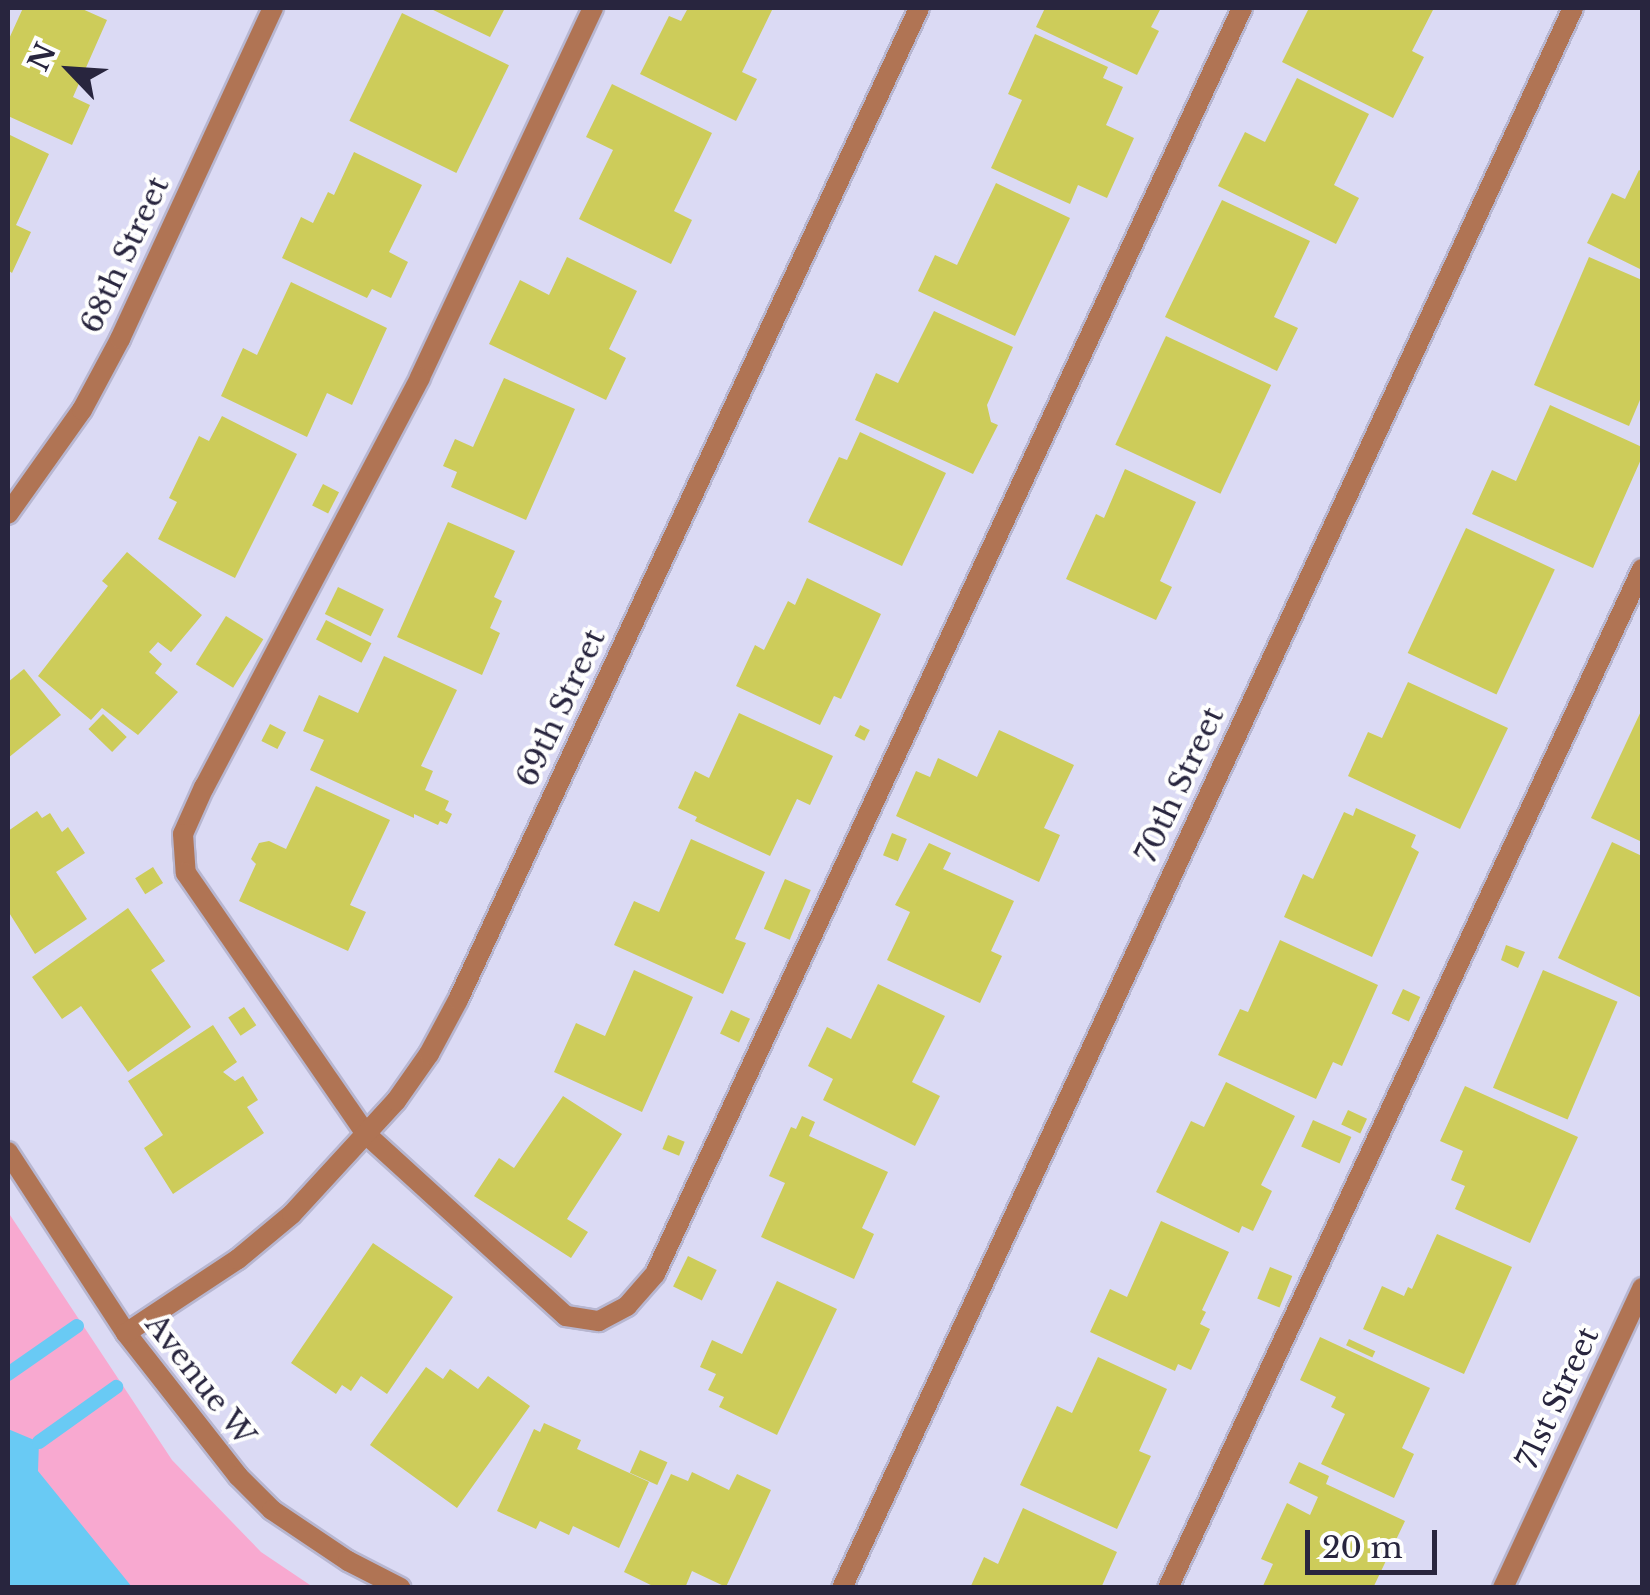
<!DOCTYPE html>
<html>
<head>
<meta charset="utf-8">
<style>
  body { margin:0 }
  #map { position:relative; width:1650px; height:1595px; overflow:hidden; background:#dbdaf4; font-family:"Libre Baskerville",serif }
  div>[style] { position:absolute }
  .green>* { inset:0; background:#f8a9d0 }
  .water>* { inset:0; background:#69caf4 }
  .stream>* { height:14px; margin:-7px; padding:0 7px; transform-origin:7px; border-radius:7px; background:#69caf4 }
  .building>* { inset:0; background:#cdcc5a; transform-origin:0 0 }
  .roads { filter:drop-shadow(2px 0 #b7b6d0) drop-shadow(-2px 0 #b7b6d0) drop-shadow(0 2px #b7b6d0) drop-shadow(0 -2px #b7b6d0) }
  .lane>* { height:20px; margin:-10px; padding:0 10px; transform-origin:10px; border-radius:10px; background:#b07454 }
  .street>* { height:20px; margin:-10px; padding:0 10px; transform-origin:10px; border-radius:10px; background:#b07454 }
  span { translate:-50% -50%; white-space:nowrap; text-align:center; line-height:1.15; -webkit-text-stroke:8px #fefefe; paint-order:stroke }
  .street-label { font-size:30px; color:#28253e }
  .frame { position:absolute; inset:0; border:10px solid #28253e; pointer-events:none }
  .north { position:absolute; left:20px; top:20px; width:100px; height:100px; -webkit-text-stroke:8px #fefefe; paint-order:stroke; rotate:295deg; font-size:28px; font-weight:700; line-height:40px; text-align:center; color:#28253e }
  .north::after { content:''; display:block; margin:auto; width:35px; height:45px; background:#28253e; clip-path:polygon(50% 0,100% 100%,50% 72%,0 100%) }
  .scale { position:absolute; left:1305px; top:1530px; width:132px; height:45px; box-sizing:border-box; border:5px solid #28253e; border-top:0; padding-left:12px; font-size:30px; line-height:35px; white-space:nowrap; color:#28253e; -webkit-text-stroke:8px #fefefe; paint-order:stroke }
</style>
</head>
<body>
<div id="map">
  <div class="green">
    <i style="clip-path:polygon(8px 1212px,172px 1460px,261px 1552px,313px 1587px,8px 1587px)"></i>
  </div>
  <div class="water">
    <i style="clip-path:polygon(8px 1429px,39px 1442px,38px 1471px,132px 1587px,8px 1587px)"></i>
  </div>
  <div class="stream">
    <i style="left:8px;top:1374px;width:84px;rotate:-34.8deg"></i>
    <i style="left:39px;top:1442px;width:95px;rotate:-35.5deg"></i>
  </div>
  <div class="building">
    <i style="clip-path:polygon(23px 8px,80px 8px,107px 20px,73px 97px,90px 105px,72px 145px,8px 116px,8px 41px)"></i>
    <i style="clip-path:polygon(429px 8px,505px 8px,490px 37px)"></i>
    <i style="clip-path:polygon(688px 8px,773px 8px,742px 72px,757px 79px,736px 121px,640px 74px,669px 16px,681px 21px)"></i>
    <i style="clip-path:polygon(1045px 8px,1161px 8px,1151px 27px,1159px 31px,1137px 75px,1036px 27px)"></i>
    <i style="clip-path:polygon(1309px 8px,1434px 8px,1412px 51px,1424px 57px,1393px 118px,1282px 62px)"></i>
    <i style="left:402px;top:13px;width:119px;height:120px;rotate:26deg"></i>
    <i style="clip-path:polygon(1035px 34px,1108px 67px,1103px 78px,1123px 87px,1106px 125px,1134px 138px,1107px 198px,1078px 185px,1070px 204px,991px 168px,1022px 100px,1008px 94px)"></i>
    <i style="clip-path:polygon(1297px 78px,1369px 114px,1334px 185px,1359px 198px,1336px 244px,1218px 186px,1245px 132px,1265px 142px)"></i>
    <i style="clip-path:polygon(612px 84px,712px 133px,674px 211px,692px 220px,671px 264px,579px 219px,613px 150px,586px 137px)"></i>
    <i style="clip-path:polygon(8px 134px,49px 154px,16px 225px,31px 232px,12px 273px,8px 270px)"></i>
    <i style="clip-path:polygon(354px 152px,422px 185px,389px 252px,408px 262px,391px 298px,372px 289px,367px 298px,282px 258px,301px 217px,313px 223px,328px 192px,334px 195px)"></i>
    <i style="clip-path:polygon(1639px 170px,1642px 172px,1642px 270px,1587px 243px,1612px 193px,1625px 199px)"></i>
    <i style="clip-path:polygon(996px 183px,1070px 218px,1015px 336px,918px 291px,935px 255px,957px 265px)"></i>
    <i style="clip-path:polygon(1222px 200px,1310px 241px,1274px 317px,1298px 328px,1277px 371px,1165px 317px)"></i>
    <i style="clip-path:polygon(567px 257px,637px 291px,609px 349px,626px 358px,606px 400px,489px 344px,520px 280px,549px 295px)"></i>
    <i style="clip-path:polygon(1589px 257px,1642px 280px,1642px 395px,1629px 426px,1534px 385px)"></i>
    <i style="clip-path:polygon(291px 282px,387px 328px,352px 405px,327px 393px,307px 437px,221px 396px,243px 348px,257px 355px)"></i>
    <i style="clip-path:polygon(934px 311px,1013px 347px,987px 405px,991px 422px,998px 425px,973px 474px,855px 420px,876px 373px,898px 383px)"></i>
    <i style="left:1166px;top:336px;width:116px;height:120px;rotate:25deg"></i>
    <i style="clip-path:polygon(504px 378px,575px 409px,526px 520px,451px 487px,457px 472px,443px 466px,455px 439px,473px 447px)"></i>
    <i style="clip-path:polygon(1550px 405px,1642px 447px,1642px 457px,1593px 568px,1472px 514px,1492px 470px,1516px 481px)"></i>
    <i style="clip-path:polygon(222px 416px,297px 454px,235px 578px,158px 539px,177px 502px,169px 498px,199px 436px,209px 441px)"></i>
    <i style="clip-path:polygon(860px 432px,946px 473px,902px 566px,808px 522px,839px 457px,847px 460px)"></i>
    <i style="clip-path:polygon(1125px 469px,1196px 502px,1160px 581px,1172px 587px,1156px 620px,1066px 579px,1096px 514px,1104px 518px)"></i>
    <i style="left:323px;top:484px;width:18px;height:24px;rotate:27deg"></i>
    <i style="clip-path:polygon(448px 522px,515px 551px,494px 597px,502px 601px,490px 628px,500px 633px,482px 675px,397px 637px)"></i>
    <i style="left:1466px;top:528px;width:98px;height:138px;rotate:25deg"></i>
    <i style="clip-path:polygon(127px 552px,202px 615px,171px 652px,158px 642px,149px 652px,162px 664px,155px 673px,178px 692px,138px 735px,102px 708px,91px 720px,38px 676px,108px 586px,102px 581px)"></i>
    <i style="clip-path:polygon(807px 578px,881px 614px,841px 699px,834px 696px,820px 725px,736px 686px,755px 645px,764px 650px,788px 601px,795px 605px)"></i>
    <i style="left:338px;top:587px;width:51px;height:30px;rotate:26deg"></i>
    <i style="left:226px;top:616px;width:44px;height:57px;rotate:32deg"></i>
    <i style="left:326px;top:620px;width:51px;height:22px;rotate:27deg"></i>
    <i style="clip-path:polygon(384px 656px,457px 690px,421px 766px,433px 771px,425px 790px,449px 801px,445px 810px,452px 814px,447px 824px,440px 821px,438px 825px,414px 814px,414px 818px,310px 770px,324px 740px,303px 731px,319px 695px,358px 713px)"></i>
    <i style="clip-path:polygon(24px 669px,61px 715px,8px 758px,8px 682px)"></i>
    <i style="clip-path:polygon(1408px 682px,1508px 728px,1460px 829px,1348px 776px,1368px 732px,1382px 738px)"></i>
    <i style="clip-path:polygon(1642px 709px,1642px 842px,1591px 818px)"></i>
    <i style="clip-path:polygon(739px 713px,833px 756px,810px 805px,797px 799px,770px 856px,695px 821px,697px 817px,678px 808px,695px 771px,709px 778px)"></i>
    <i style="left:103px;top:714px;width:33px;height:21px;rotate:44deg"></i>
    <i style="left:270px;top:724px;width:18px;height:19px;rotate:27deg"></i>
    <i style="left:860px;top:725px;width:11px;height:12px;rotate:27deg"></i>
    <i style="clip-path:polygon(999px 730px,1074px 765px,1044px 828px,1060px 835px,1039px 882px,896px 816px,916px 771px,930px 777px,938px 758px,977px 777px)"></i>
    <i style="clip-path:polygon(316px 786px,390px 820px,350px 905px,366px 912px,348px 951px,239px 901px,256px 864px,251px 859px,259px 843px,269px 841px,286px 849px)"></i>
    <i style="clip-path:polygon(1356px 808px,1416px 835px,1411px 847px,1419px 852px,1372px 957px,1284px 917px,1303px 874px,1313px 879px,1344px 812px,1353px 816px)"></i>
    <i style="clip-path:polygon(37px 811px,42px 818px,50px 813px,62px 832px,68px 827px,85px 853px,56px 872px,87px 919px,35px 954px,8px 911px,8px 831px)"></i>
    <i style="left:892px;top:833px;width:16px;height:24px;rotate:22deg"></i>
    <i style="clip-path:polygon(691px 839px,765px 872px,735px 939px,746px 943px,723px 994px,614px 945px,634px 901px,659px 912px)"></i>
    <i style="clip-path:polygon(1612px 842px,1642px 856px,1642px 998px,1558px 958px)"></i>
    <i style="clip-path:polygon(929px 843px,951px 853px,943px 869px,1014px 901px,991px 951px,1002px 956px,980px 1003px,887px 960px,910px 912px,895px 905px)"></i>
    <i style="left:153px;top:867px;width:19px;height:21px;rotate:58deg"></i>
    <i style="left:785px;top:879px;width:28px;height:54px;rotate:23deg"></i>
    <i style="clip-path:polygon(128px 908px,165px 961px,151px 970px,191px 1027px,128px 1072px,81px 1006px,62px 1019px,32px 977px)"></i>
    <i style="clip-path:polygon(1280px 940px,1378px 985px,1342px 1066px,1333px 1062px,1316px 1099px,1218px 1055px,1240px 1009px,1248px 1012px)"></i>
    <i style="clip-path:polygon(1506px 945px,1525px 952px,1518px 968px,1501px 960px)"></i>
    <i style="clip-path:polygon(634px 970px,693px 997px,642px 1112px,554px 1072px,576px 1023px,605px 1036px)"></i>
    <i style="left:1543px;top:970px;width:81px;height:128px;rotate:23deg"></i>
    <i style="clip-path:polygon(878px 984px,945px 1016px,912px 1082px,940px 1096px,915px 1146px,823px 1100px,833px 1079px,808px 1066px,827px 1027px,851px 1039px)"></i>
    <i style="left:1403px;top:989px;width:19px;height:27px;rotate:25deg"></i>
    <i style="left:244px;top:1007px;width:22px;height:19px;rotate:56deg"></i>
    <i style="left:731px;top:1010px;width:21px;height:26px;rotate:25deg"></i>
    <i style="clip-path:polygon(213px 1025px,237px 1062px,223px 1072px,235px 1081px,243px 1076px,258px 1100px,247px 1107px,264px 1133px,173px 1194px,144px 1148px,163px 1135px,128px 1081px)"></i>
    <i style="clip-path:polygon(1226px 1082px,1295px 1116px,1261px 1185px,1272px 1191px,1253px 1231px,1242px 1226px,1239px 1233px,1156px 1192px,1191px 1121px,1204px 1127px)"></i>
    <i style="clip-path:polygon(1465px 1086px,1578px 1137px,1530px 1243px,1455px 1209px,1465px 1186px,1451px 1180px,1463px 1151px,1440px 1141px)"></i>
    <i style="clip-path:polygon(563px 1096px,622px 1134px,567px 1219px,588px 1232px,571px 1258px,474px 1196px,499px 1158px,514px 1168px)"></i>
    <i style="left:1348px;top:1110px;width:21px;height:16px;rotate:25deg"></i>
    <i style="clip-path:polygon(802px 1116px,815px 1122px,809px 1136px,888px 1172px,862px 1228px,874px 1234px,854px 1279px,761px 1237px,785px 1183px,769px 1176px,791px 1127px,796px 1129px)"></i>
    <i style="left:1313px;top:1120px;width:42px;height:29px;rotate:24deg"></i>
    <i style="left:668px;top:1135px;width:18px;height:15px;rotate:22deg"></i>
    <i style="clip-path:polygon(1161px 1221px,1229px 1252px,1202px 1310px,1206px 1312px,1200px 1324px,1210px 1329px,1191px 1370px,1178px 1364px,1175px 1371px,1090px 1332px,1110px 1289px,1127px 1297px)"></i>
    <i style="clip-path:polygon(1437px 1234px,1512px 1267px,1464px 1374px,1363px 1329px,1382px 1286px,1404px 1296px,1408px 1287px,1412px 1289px)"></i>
    <i style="clip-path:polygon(373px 1243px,453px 1297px,387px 1394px,361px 1376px,351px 1391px,342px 1385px,336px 1394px,291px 1363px)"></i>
    <i style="left:688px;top:1256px;width:32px;height:34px;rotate:26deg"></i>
    <i style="left:1270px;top:1267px;width:24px;height:34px;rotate:22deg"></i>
    <i style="clip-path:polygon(777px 1281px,837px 1309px,777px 1435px,719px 1407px,724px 1397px,708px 1390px,716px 1374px,700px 1367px,712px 1340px,742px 1354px)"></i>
    <i style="clip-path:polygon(1320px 1337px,1430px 1388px,1402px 1448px,1414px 1454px,1394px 1498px,1321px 1464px,1345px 1414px,1331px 1407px,1336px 1397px,1300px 1380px)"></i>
    <i style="left:1349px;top:1339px;width:29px;height:7px;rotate:25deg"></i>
    <i style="clip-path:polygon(1098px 1357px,1167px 1389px,1139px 1451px,1151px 1456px,1117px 1529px,1020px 1485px,1057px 1406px,1072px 1413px)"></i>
    <i style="clip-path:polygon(426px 1367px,443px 1379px,450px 1369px,478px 1389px,488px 1376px,530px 1406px,457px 1508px,370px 1445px)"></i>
    <i style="clip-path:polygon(544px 1423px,581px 1440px,577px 1449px,649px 1482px,619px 1548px,573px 1526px,569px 1535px,540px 1521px,536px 1529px,497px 1511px,534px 1429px,540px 1432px)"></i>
    <i style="left:640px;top:1450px;width:30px;height:25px;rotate:24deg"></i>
    <i style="clip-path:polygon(1299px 1462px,1329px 1476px,1326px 1484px,1405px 1521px,1373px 1588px,1262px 1588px,1273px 1564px,1261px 1559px,1287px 1503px,1310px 1515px,1318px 1497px,1289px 1483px)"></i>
    <i style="clip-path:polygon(692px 1472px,729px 1490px,737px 1474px,771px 1490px,726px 1587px,692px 1571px,685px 1588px,657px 1588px,624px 1572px,671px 1474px,688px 1481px)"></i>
    <i style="clip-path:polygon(1023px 1508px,1117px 1552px,1101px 1588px,970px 1588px,984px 1557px,998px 1564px)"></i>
  </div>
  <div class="roads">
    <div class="lane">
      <i style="left:593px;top:8px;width:408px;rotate:115.1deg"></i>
      <i style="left:420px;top:378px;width:463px;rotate:117.8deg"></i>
      <i style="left:204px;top:787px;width:51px;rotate:114.1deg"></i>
      <i style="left:183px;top:834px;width:39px;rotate:86deg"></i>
      <i style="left:186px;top:873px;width:318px;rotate:55.4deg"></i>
      <i style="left:367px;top:1135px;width:269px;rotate:42.3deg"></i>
      <i style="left:566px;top:1316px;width:33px;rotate:9deg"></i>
      <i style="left:599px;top:1321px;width:32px;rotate:-28deg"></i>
      <i style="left:627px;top:1306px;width:43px;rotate:-48.8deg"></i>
      <i style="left:655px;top:1274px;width:1395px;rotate:-65.12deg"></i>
      <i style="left:1168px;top:1588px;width:1124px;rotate:-65.05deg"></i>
    </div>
    <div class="street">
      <i style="left:8px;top:514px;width:128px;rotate:-54.6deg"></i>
      <i style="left:82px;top:410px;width:81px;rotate:-61.8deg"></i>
      <i style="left:120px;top:339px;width:365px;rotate:-65.2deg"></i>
      <i style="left:8px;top:1152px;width:216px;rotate:56.9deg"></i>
      <i style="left:126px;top:1333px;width:182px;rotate:51.9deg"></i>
      <i style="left:238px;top:1476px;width:48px;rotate:45deg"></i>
      <i style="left:272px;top:1510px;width:92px;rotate:33.9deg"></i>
      <i style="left:348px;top:1561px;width:59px;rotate:27deg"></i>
      <i style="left:126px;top:1333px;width:134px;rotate:-33.5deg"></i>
      <i style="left:238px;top:1259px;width:70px;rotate:-39.8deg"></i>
      <i style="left:292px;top:1214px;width:154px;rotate:-47.4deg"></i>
      <i style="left:396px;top:1101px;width:57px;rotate:-54.9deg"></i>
      <i style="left:429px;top:1054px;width:61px;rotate:-61.8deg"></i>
      <i style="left:458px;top:1000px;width:1094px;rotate:-65.07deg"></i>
      <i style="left:842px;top:1588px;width:1741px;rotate:-65.17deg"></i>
      <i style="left:1503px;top:1588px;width:331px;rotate:-65.1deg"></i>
    </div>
  </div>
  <div class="street-label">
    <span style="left:125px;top:255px;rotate:-65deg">68th Street</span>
    <span style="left:561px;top:708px;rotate:-65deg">69th Street</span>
    <span style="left:1180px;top:785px;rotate:-65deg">70th Street</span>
    <span style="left:200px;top:1380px;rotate:52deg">Avenue W</span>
    <span style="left:1558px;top:1398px;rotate:-65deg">71st Street</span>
  </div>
  <div class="frame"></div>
  <div class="north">N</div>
  <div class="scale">20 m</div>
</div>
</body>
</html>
